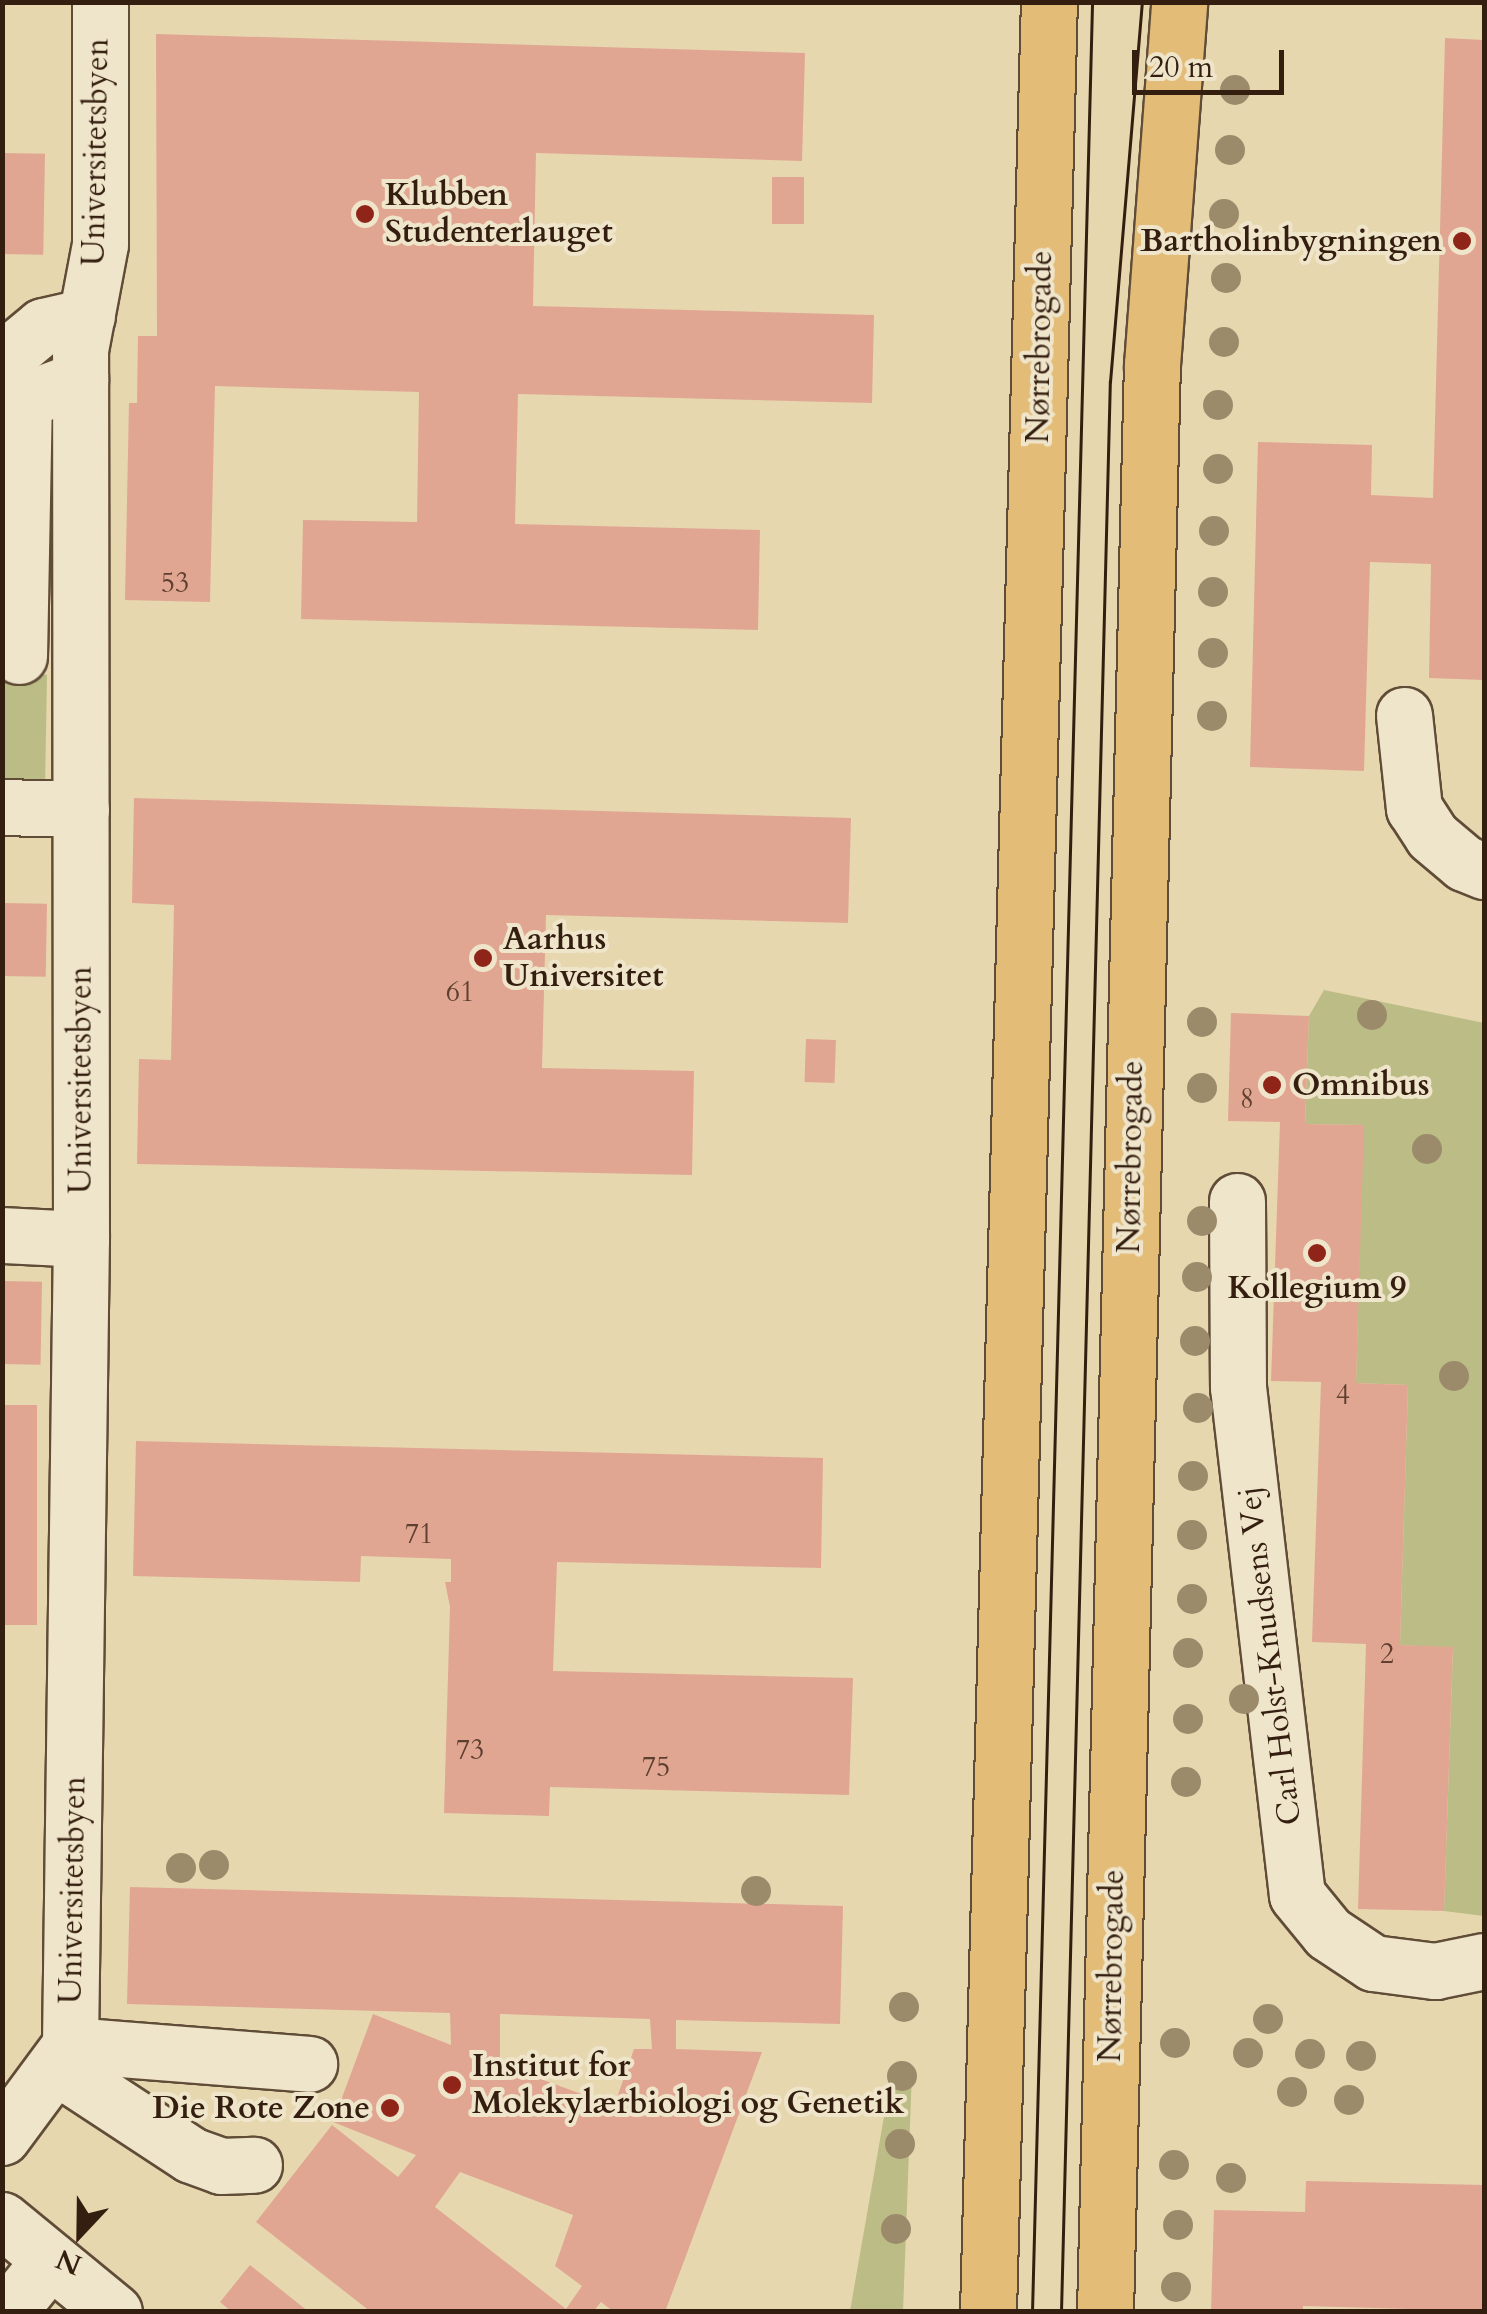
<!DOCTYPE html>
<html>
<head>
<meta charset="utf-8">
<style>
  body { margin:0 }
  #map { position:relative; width:1487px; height:2314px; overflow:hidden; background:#e6d7af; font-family:Cardo,serif }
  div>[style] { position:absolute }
  .green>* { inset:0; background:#bcbc86; transform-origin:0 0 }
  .building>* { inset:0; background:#e1a692; transform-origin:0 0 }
  .roads { filter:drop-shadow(2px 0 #604c37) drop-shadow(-2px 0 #604c37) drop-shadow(0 2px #604c37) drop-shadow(0 -2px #604c37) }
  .minor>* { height:55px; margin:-27.5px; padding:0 27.5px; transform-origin:27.5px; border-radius:27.5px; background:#efe5cb }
  .major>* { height:55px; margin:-27.5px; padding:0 27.5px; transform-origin:27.5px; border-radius:27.5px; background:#e3bc78 }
  .tram>* { height:2.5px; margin:-1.25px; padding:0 1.25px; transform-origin:1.25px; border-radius:1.25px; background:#341e0f }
  .trees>* { width:30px; height:30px; margin:-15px; border-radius:50%; background:#9b8b6b }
  .dots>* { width:28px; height:28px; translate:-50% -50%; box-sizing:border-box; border:5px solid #efe5cb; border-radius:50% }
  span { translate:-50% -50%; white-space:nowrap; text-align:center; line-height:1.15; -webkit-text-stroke:8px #efe5cb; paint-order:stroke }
  .number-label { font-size:28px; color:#5f4030 }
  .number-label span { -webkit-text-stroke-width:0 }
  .street-label { font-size:32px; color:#341e0f }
  .poi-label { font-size:32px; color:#341e0f; font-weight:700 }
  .left { translate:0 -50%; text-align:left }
  .right { translate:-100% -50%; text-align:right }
  .frame { position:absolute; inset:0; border:5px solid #341e0f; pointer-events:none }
  .north { position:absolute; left:30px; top:2184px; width:100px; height:100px; -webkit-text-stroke:8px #efe5cb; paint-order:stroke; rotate:202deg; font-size:28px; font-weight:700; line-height:40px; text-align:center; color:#341e0f }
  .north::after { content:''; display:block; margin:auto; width:35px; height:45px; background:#341e0f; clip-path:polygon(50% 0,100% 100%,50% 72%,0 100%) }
  .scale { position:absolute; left:1132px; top:50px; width:152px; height:45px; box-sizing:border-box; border:5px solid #341e0f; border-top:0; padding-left:12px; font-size:30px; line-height:35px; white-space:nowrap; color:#341e0f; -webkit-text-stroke:8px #efe5cb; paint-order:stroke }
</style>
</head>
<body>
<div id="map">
  <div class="green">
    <i style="left:2px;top:674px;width:45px;height:119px;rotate:1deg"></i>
    <i style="clip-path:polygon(1324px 990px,1484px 1023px,1484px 1916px,1444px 1911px,1453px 1648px,1400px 1645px,1408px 1385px,1356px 1383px,1363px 1125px,1305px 1124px,1309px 1016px)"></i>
    <i style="clip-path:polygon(892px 2071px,912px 2071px,903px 2311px,850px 2311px)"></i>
  </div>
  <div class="building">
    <i style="clip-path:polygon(156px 34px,805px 53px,802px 161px,536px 153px,533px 306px,874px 315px,872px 403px,518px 394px,515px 524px,760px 530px,758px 630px,301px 619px,303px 520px,417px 522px,419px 392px,215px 386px,210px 602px,125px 600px,129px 403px,137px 403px,138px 336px,157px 336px)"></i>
    <i style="clip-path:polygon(1445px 38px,1484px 40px,1484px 680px,1429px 678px,1431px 564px,1370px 562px,1364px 771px,1250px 767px,1258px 442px,1372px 445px,1371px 495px,1433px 498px)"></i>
    <i style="left:2px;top:153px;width:43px;height:101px;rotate:1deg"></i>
    <i style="left:772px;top:177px;width:32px;height:47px"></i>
    <i style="clip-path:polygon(134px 798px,851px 818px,848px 923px,546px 915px,542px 1068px,694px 1071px,692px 1175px,137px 1164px,139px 1059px,171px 1060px,174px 905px,132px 903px)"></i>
    <i style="left:2px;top:903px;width:45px;height:73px;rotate:1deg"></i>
    <i style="clip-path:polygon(1231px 1013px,1309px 1016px,1305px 1124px,1364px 1125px,1356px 1383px,1408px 1385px,1400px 1645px,1453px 1647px,1444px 1911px,1358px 1909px,1366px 1644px,1312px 1642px,1321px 1382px,1271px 1381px,1280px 1122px,1228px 1121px)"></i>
    <i style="left:806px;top:1039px;width:30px;height:43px;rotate:2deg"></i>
    <i style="left:2px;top:1281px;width:40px;height:83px;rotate:1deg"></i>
    <i style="left:2px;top:1405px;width:35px;height:220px"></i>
    <i style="clip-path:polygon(136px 1441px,823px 1458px,821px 1568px,557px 1562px,553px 1671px,853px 1678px,849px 1795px,550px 1787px,549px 1816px,444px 1813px,450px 1607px,445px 1582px,451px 1582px,451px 1559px,361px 1556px,360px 1582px,133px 1576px)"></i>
    <i style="clip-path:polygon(evenodd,130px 1887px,843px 1906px,840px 2024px,676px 2020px,676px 2049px,762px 2052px,665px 2312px,614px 2312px,601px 2302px,593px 2312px,371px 2312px,256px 2222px,332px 2125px,398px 2177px,416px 2155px,333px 2122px,373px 2014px,451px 2045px,450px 2013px,127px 2004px,130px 1887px,500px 2014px,650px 2019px,652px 2049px,634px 2049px,614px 2106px,500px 2064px,500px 2014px,130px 1887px,460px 2172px,573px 2215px,555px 2266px,582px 2286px,566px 2309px,435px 2207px,460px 2172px)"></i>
    <i style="clip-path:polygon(1306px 2181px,1484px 2185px,1484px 2311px,1303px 2306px,1303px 2312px,1211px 2312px,1214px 2210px,1305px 2212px)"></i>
    <i style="clip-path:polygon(250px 2265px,309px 2312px,232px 2312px,220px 2302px)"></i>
  </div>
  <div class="roads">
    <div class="minor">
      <i style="left:2px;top:360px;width:53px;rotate:-39.7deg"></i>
      <i style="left:43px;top:326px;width:45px;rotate:-12.8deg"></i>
      <i style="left:19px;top:656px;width:256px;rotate:-88.9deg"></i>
      <i style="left:24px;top:400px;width:60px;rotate:-20.6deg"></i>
      <i style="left:1404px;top:715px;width:94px;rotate:83.9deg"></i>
      <i style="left:1414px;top:808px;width:33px;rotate:57deg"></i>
      <i style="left:1432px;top:836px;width:42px;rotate:40.2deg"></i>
      <i style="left:1464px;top:863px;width:22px;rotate:22deg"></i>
      <i style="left:2px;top:807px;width:79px;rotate:1.5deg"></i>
      <i style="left:1237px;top:1201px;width:186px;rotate:89.7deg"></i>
      <i style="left:1238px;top:1387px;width:511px;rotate:83.38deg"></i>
      <i style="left:1297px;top:1895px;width:49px;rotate:50.8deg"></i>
      <i style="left:1328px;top:1933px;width:54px;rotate:33.7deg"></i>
      <i style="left:1373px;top:1963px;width:63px;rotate:7.4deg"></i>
      <i style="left:1435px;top:1971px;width:50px;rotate:-11.5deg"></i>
      <i style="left:2px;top:1235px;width:79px;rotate:2.9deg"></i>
      <i style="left:70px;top:2045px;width:240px;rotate:4.5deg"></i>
      <i style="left:57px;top:2067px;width:160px;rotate:33.3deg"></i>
      <i style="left:191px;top:2155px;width:32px;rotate:20deg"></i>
      <i style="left:221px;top:2166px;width:33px;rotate:-2deg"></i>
      <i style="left:2px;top:2137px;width:114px;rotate:-53.5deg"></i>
      <i style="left:70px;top:2045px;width:806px;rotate:-89.22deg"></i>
      <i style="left:81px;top:1239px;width:889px;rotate:-90.06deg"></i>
      <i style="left:80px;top:350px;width:108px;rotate:-79.3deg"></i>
      <i style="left:100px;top:244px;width:242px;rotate:-90deg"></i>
      <i style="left:2px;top:2220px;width:145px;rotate:39.4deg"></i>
      <i style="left:8px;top:2312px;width:67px;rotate:-51.1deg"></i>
    </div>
    <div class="major">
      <i style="left:988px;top:2312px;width:2311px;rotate:-88.49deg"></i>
      <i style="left:1105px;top:2312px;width:1948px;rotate:-88.62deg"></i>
      <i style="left:1152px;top:365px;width:364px;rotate:-85.7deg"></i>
    </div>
  </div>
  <div class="tram">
    <i style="left:1032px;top:2312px;width:2311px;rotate:-88.51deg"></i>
    <i style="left:1061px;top:2312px;width:1931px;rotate:-88.55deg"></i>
    <i style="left:1110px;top:382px;width:381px;rotate:-85.2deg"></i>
  </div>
  <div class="trees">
    <i style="left:1235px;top:90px"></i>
    <i style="left:1230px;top:150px"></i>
    <i style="left:1224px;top:214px"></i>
    <i style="left:1226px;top:278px"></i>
    <i style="left:1224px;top:342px"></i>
    <i style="left:1218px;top:405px"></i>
    <i style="left:1218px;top:469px"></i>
    <i style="left:1214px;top:531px"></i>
    <i style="left:1213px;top:592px"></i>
    <i style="left:1213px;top:653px"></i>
    <i style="left:1212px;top:716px"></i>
    <i style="left:1372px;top:1015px"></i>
    <i style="left:1202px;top:1022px"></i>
    <i style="left:1202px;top:1088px"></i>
    <i style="left:1427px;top:1149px"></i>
    <i style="left:1202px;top:1221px"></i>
    <i style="left:1197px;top:1277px"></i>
    <i style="left:1195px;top:1341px"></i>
    <i style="left:1454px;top:1376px"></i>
    <i style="left:1198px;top:1408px"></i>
    <i style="left:1193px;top:1476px"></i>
    <i style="left:1192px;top:1535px"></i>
    <i style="left:1192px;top:1599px"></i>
    <i style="left:1188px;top:1653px"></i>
    <i style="left:1244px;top:1699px"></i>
    <i style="left:1188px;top:1719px"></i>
    <i style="left:1186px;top:1782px"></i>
    <i style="left:214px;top:1865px"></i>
    <i style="left:181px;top:1868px"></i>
    <i style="left:756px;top:1891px"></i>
    <i style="left:904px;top:2007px"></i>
    <i style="left:1268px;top:2019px"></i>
    <i style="left:1175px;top:2043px"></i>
    <i style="left:1248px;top:2053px"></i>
    <i style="left:1310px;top:2054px"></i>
    <i style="left:1361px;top:2056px"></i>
    <i style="left:902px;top:2076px"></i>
    <i style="left:1292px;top:2092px"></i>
    <i style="left:1349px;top:2100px"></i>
    <i style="left:900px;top:2144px"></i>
    <i style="left:1174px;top:2165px"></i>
    <i style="left:1231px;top:2178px"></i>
    <i style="left:1178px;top:2225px"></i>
    <i style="left:896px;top:2229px"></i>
    <i style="left:1176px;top:2287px"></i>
  </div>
  <div class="dots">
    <i style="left:365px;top:214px;background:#8f2418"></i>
    <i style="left:1462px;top:241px;background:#8f2418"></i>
    <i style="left:483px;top:958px;background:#8f2418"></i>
    <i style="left:1272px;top:1085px;background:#8f2418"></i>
    <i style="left:1317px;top:1253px;background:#8f2418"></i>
    <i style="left:452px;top:2085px;background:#8f2418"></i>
    <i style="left:390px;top:2108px;background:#8f2418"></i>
  </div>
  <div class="number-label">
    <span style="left:175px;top:583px">53</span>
    <span style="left:460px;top:992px">61</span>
    <span style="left:1247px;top:1099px">8</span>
    <span style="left:1343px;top:1395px">4</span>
    <span style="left:419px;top:1534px">71</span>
    <span style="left:1387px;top:1654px">2</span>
    <span style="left:470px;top:1750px">73</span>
    <span style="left:656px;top:1767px">75</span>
  </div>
  <div class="street-label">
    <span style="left:96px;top:152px;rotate:-89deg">Universitetsbyen</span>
    <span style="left:1040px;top:347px;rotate:-89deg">Nørrebrogade</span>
    <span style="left:81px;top:1080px;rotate:-90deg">Universitetsbyen</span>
    <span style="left:1131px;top:1157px;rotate:-89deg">Nørrebrogade</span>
    <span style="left:1270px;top:1656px;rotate:-97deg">Carl Holst-Knudsens Vej</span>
    <span style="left:73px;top:1890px;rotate:-89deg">Universitetsbyen</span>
    <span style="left:1112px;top:1966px;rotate:-89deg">Nørrebrogade</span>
  </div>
  <div class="poi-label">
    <span class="left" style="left:385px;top:214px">Klubben<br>Studenterlauget</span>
    <span class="right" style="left:1442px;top:241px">Bartholinbygningen</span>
    <span class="left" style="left:503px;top:958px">Aarhus<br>Universitet</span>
    <span class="left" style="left:1292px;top:1085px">Omnibus</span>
    <span style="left:1317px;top:1288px">Kollegium 9</span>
    <span class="left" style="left:472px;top:2085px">Institut for<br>Molekylærbiologi og Genetik</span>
    <span class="right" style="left:370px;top:2108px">Die Rote Zone</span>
  </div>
  <div class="frame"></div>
  <div class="north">N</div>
  <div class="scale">20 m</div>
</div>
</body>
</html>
